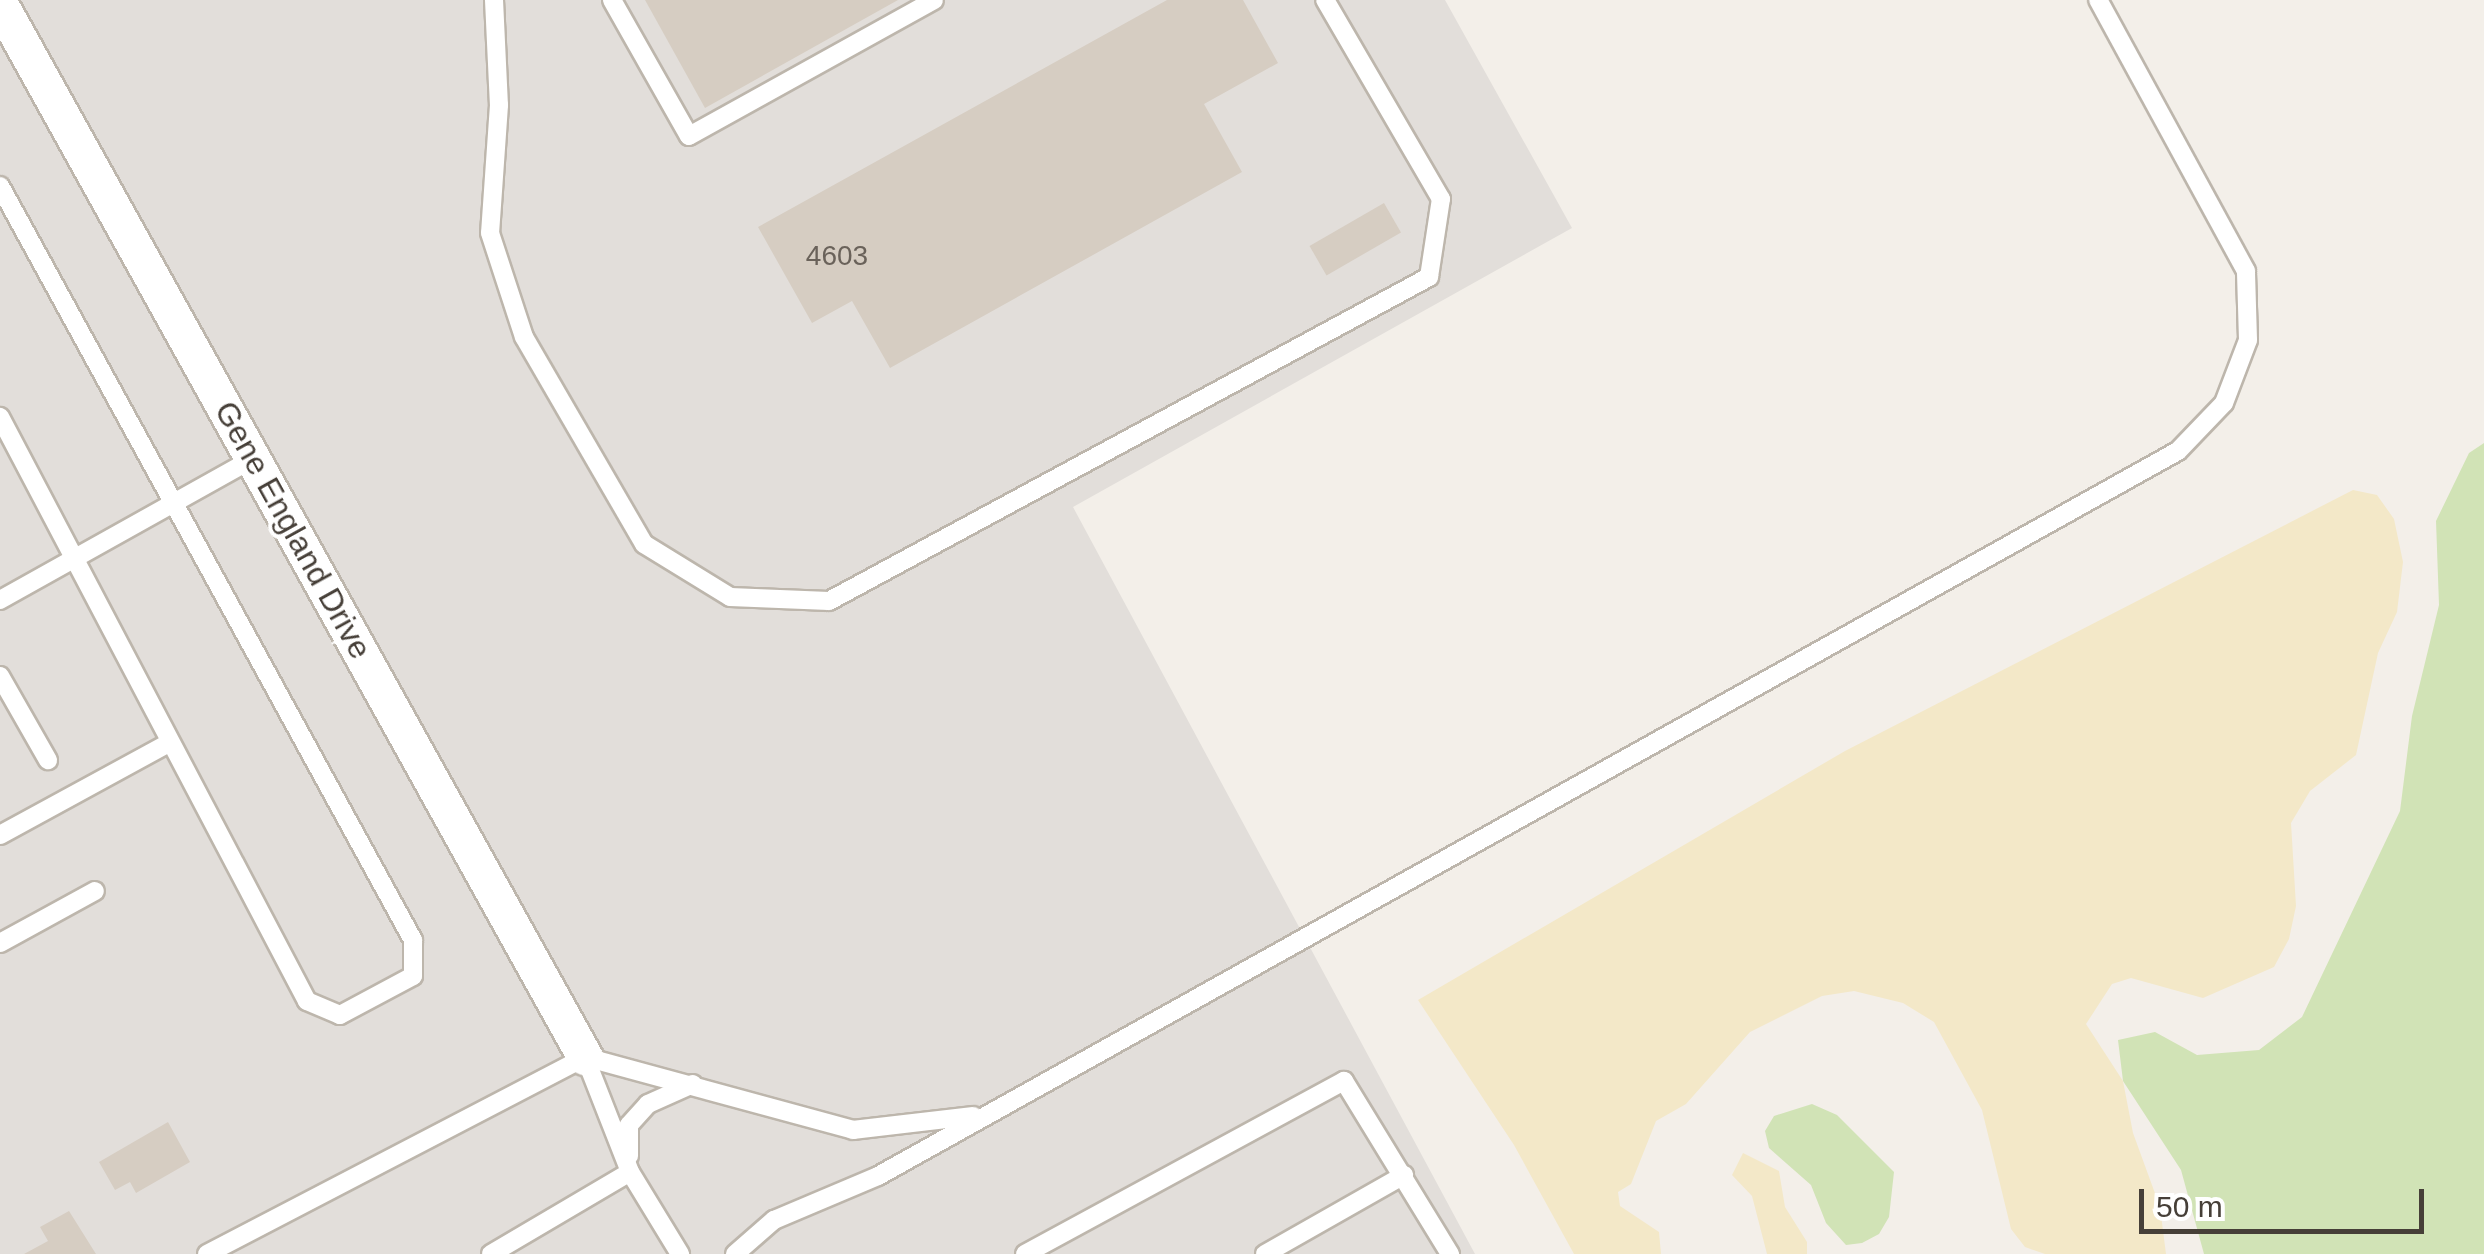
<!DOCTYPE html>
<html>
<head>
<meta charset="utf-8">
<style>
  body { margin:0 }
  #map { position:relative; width:2484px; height:1254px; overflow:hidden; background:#f3efe9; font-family:Arial,sans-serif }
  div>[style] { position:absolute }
  .industrial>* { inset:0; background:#e2deda }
  .green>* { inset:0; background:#d1e3b6 }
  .sand>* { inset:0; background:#f3e8c8 }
  .building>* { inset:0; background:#d6cdc2; transform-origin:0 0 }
  .roads { filter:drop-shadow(2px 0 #bdb6ac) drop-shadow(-2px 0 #bdb6ac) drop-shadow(0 2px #bdb6ac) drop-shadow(0 -2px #bdb6ac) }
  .service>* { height:18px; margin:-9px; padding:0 9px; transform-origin:9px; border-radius:9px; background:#fff }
  .minor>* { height:35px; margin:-17.5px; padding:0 17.5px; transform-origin:17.5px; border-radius:17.5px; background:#fff }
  span { translate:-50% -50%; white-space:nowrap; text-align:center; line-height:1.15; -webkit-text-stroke:8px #fff; paint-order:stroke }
  .number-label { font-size:28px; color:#6a625a }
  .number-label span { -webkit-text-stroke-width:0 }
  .street-label { font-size:32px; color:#463f38 }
  .scale { position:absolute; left:2139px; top:1189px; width:285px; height:45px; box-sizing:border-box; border:5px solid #463f38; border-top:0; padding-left:12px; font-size:30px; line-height:35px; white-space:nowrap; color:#463f38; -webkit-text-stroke:8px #fff; paint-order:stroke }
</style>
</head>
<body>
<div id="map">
  <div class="industrial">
    <i style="clip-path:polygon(0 0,1445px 0,1572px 228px,1073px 507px,1475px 1254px,0 1254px)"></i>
  </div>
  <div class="green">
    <i style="clip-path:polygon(2484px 443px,2484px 1254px,2204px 1254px,2181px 1170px,2123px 1081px,2118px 1040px,2155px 1032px,2197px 1055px,2259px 1050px,2302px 1017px,2400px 811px,2412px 716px,2439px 605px,2436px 521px,2469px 453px)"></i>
    <i style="clip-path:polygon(1812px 1104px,1837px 1115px,1894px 1172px,1889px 1217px,1879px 1234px,1862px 1243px,1846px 1245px,1826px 1223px,1811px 1185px,1769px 1148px,1765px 1131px,1774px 1116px)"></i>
  </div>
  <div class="sand">
    <i style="clip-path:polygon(2353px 490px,2377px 495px,2394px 519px,2403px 562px,2397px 612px,2378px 653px,2356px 755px,2310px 791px,2291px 823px,2296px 906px,2289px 939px,2274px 967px,2203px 998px,2131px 978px,2112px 984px,2086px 1024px,2123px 1081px,2133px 1133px,2160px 1207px,2166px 1254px,2045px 1254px,2025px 1247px,2011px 1229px,1982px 1110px,1934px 1022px,1903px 1003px,1854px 991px,1822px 996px,1750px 1032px,1686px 1104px,1656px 1121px,1631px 1184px,1618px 1192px,1620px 1206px,1659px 1232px,1661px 1254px,1574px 1254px,1514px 1145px,1418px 1000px,1845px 751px)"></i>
    <i style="clip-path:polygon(1743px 1153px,1779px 1171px,1785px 1207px,1807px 1242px,1807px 1254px,1767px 1254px,1752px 1196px,1732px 1175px)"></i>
  </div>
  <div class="building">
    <i style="clip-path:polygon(645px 0,898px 0,705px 108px)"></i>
    <i style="clip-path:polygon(1167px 0,1243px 0,1278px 63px,1204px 104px,1242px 172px,890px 368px,852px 301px,812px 323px,758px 227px)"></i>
    <i style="left:1384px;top:203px;width:34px;height:86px;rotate:60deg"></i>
    <i style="clip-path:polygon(168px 1122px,190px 1162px,136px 1193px,130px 1182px,115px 1190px,99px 1162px)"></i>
    <i style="clip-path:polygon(69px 1211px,96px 1254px,24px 1254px,48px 1241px,40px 1227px)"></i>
  </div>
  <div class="roads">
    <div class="service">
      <i style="left:494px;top:0;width:105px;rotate:87.3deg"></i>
      <i style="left:499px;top:105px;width:128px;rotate:94deg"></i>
      <i style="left:490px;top:233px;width:109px;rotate:71.9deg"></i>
      <i style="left:524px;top:337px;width:239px;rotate:59.9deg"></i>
      <i style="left:644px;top:544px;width:101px;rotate:31.6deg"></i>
      <i style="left:730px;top:597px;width:99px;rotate:2.3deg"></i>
      <i style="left:829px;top:601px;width:682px;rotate:-28.37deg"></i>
      <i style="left:1429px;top:277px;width:79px;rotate:-81.3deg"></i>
      <i style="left:1441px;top:199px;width:230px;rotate:-120.2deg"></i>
      <i style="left:612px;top:0;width:156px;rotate:60.5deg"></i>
      <i style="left:689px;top:136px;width:280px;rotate:-29deg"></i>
      <i style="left:0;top:186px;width:860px;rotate:61.29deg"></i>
      <i style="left:413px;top:940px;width:36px;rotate:90deg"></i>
      <i style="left:413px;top:976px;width:83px;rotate:151.9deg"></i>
      <i style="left:340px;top:1015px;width:36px;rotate:-157deg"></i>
      <i style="left:307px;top:1001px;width:660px;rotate:-117.73deg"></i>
      <i style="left:0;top:600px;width:291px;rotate:-29.2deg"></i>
      <i style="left:0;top:676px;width:97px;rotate:60.3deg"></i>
      <i style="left:0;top:835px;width:192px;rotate:-28.6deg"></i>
      <i style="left:0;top:943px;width:108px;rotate:-28.7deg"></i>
      <i style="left:585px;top:1057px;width:123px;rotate:68.6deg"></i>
      <i style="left:630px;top:1172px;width:96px;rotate:58.6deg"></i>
      <i style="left:629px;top:1156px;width:31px;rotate:-90deg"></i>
      <i style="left:629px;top:1125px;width:28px;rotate:-48deg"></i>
      <i style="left:648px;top:1104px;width:49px;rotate:-24deg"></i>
      <i style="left:207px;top:1254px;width:426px;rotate:-27.5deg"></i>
      <i style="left:585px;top:1057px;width:278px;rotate:15.2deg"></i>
      <i style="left:853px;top:1130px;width:121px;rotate:-6.7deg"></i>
      <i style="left:491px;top:1254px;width:161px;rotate:-30.5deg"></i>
      <i style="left:735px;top:1254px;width:52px;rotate:-41.1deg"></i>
      <i style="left:774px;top:1220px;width:113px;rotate:-22.9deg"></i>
      <i style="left:878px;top:1176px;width:1488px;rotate:-29.15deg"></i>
      <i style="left:2178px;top:451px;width:66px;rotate:-46.2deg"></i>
      <i style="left:2224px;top:403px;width:67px;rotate:-69.1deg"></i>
      <i style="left:2248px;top:340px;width:69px;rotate:-91.7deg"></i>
      <i style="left:2246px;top:271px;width:309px;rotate:-118.6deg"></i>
      <i style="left:1025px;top:1254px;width:363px;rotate:-28.5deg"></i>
      <i style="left:1344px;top:1081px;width:203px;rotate:58.5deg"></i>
      <i style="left:1265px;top:1254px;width:160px;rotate:-29.6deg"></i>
    </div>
    <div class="minor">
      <i style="left:0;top:4px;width:1205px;rotate:60.95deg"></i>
    </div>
  </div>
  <div class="number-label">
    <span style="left:837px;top:256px">4603</span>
  </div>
  <div class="street-label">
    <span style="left:293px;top:530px;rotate:61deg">Gene England Drive</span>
  </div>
  <div class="scale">50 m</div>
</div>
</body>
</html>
